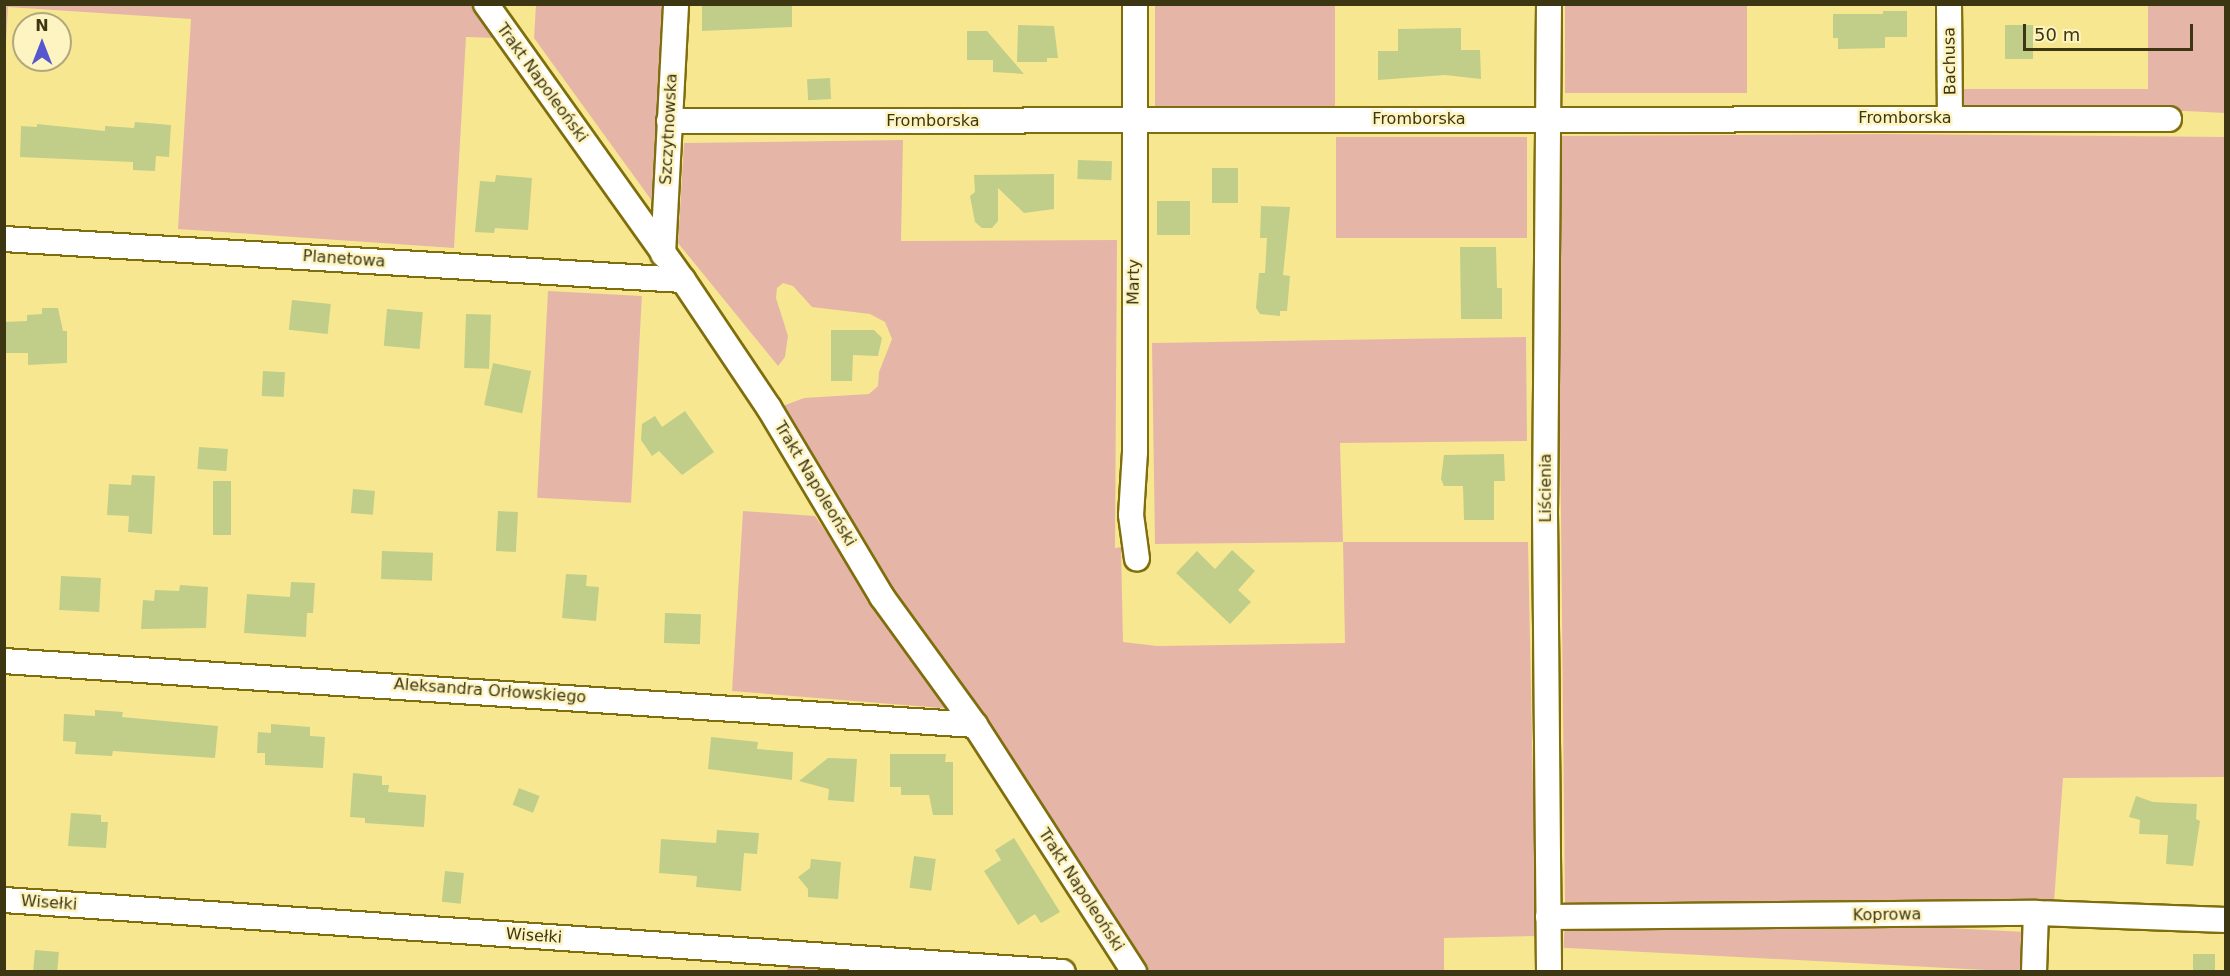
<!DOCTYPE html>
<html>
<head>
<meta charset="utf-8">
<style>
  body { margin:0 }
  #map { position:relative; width:2230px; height:976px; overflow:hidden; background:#f8e791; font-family:"DejaVu Sans",sans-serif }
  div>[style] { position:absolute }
  .green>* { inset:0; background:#e5b6a8; transform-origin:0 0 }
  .building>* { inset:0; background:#c0ce89; transform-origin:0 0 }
  .roads { filter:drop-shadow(2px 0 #7f6e0b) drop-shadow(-2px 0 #7f6e0b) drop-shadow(0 2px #7f6e0b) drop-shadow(0 -2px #7f6e0b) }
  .street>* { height:24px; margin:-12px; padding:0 12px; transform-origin:12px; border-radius:12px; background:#fff }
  span { translate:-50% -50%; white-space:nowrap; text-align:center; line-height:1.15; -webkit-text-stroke:5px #fef4c2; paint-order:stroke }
  .street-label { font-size:16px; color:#3d3612 }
  .frame { position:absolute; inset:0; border:6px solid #3d3612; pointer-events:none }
  .north { position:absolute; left:12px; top:12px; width:60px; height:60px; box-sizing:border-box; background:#fef4c2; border:2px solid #b1a87c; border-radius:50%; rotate:0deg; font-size:16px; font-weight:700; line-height:24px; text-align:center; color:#3d3612 }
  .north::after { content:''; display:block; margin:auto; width:21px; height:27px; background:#5657ce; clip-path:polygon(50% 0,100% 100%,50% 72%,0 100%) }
  .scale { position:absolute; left:2023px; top:24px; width:170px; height:27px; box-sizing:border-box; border:3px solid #3d3612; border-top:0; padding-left:8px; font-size:18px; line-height:21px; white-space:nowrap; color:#3d3612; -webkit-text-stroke:4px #fef4c2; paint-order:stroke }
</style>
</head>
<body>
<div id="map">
  <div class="green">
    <i style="clip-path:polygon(5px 4px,472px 5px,496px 38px,466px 37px,454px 248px,178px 229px,191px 19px,8px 7px,5px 61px)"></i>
    <i style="clip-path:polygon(536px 5px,664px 5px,652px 201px,534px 38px)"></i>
    <i style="left:1155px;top:5px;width:180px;height:104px"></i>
    <i style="left:1565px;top:5px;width:182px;height:88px"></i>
    <i style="clip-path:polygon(2148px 5px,2225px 5px,2225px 113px,2126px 108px,1960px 108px,1962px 89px,2148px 89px)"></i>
    <i style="clip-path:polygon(1885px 134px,2225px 137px,2225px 777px,2063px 778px,2054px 902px,1565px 903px,1557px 136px)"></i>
    <i style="left:1336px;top:137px;width:191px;height:101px"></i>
    <i style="clip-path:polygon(903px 140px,901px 241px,1117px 240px,1115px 548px,1121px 547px,1123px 642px,1157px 646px,1345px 643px,1343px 542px,1155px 544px,1152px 343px,1526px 337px,1527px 441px,1340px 443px,1343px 542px,1528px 542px,1536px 936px,1444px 938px,1444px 971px,1145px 971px,978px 711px,732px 691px,743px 511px,815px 516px,871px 598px,890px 586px,775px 409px,804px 398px,869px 394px,878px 386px,879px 372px,892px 339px,885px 322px,870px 314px,812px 307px,793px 286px,783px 283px,777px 288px,776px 298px,788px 336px,785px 357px,778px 366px,678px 243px,684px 143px)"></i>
    <i style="left:548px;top:291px;width:94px;height:207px;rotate:3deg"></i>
    <i style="left:2025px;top:932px;width:40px;height:460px;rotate:93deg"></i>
    <i style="clip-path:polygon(788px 963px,920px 972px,787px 972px)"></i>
  </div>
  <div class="building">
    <i style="clip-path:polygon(702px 4px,792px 4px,792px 27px,702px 31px)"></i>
    <i style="clip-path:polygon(1883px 11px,1907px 11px,1907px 37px,1885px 37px,1885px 48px,1838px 49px,1838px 38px,1833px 38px,1833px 14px,1883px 14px)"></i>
    <i style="clip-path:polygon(1018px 25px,1054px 26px,1058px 58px,1047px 58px,1047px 62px,1017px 62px)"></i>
    <i style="left:2005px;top:25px;width:28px;height:34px"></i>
    <i style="clip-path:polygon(1461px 28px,1461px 50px,1480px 50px,1481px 79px,1445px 75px,1378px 80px,1378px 51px,1398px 51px,1398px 29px)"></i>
    <i style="clip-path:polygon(967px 31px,987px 31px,1024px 74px,993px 72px,993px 60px,967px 60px)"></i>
    <i style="left:830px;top:78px;width:21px;height:23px;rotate:87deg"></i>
    <i style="clip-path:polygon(135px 122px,171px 125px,169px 157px,156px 156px,155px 171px,133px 170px,133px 162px,20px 157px,21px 126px,37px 127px,37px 124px,105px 131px,105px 126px,134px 128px)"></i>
    <i style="left:1078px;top:160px;width:34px;height:19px;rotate:2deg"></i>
    <i style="left:1238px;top:168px;width:35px;height:26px;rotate:90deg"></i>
    <i style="clip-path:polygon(1054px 174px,1054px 209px,1024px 213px,998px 188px,998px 221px,992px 228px,982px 228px,975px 222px,970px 196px,975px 192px,974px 175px)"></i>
    <i style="clip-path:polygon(496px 175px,532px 178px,528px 230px,495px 228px,494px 233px,475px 232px,480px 181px,495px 182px)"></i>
    <i style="left:1157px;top:201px;width:33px;height:34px"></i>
    <i style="clip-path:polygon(1261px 206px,1290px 207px,1283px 275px,1290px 276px,1287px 311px,1280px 311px,1280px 316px,1260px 314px,1256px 308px,1259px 273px,1265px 273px,1267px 238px,1260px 238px)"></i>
    <i style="clip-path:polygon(1460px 247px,1496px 247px,1497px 288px,1502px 288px,1502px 319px,1461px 319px)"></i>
    <i style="left:292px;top:300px;width:39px;height:30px;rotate:6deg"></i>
    <i style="clip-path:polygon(42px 308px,58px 308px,63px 331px,67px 331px,67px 363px,28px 365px,28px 353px,4px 353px,4px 322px,27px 321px,27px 315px,42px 314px)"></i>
    <i style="left:387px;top:309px;width:36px;height:37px;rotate:5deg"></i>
    <i style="left:466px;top:314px;width:25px;height:54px;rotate:2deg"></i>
    <i style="clip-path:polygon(831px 330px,874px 330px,882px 338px,878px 356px,853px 355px,852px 381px,831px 381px)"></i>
    <i style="left:493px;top:363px;width:39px;height:43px;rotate:12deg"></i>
    <i style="left:263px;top:371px;width:22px;height:25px;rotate:3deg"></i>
    <i style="clip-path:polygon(685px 411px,714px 452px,682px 475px,659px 451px,652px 456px,641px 440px,642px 424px,655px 416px,662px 427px)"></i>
    <i style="left:199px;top:447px;width:29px;height:22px;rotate:4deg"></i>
    <i style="clip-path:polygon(1504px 454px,1505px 481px,1494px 481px,1494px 520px,1464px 520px,1463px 486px,1444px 486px,1441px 479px,1444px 455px)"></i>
    <i style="clip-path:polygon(132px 475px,155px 476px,152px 534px,128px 532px,129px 516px,107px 515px,109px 484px,131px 485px)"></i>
    <i style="left:213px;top:481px;width:18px;height:54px"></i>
    <i style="left:353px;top:489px;width:22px;height:24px;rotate:5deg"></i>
    <i style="left:498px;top:511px;width:20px;height:40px;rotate:3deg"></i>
    <i style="clip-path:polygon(1232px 550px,1255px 571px,1238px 590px,1251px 602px,1230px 624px,1176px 573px,1197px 551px,1215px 569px)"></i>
    <i style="left:382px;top:551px;width:51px;height:28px;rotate:2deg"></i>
    <i style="clip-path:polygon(566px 574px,587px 575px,586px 586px,599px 587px,596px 621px,562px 618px)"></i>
    <i style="left:61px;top:576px;width:40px;height:34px;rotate:3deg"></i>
    <i style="clip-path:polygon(291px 582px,315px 583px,313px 613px,307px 613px,306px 637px,244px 633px,247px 594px,290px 597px)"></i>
    <i style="clip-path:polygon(180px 585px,208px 587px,206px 628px,141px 629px,143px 600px,154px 601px,155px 590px,179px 591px)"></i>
    <i style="left:665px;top:613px;width:36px;height:30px;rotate:2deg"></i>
    <i style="clip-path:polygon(95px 710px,123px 712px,122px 717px,218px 726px,215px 758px,113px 751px,112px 756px,75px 754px,76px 742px,63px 741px,64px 714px,95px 716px)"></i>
    <i style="clip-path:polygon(271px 724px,310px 727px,310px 736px,325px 737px,323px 768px,265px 765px,265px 753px,257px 753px,258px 732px,271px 733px)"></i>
    <i style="clip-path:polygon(711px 737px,758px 742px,757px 749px,793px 752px,792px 780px,708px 769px)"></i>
    <i style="clip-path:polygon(890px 754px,946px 754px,945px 762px,953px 762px,953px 815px,933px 815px,929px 795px,901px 795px,901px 787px,890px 787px)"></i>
    <i style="clip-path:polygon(828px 758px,857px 759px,854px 802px,828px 800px,829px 789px,799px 781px)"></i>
    <i style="clip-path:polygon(353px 773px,382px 776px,382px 785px,389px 785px,388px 792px,426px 795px,424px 827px,365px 823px,365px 818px,350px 817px)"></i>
    <i style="left:519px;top:788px;width:22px;height:18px;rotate:21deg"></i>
    <i style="clip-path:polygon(2136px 796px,2153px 802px,2197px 804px,2196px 819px,2200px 821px,2193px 866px,2166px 864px,2168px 835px,2139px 834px,2140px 820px,2129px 817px)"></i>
    <i style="clip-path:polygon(71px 813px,101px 815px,101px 822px,108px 822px,106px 848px,68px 846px)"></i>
    <i style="clip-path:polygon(717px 830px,759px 833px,757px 854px,744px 853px,741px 891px,696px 887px,697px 876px,659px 873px,661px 839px,716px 843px)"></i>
    <i style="clip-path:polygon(1014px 838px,1060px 912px,1041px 923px,1035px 914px,1018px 925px,984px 871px,1001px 860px,995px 850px)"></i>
    <i style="left:914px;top:856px;width:22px;height:32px;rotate:8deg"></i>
    <i style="clip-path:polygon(811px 859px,841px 862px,838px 899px,808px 897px,808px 889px,798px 877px,810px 868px)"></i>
    <i style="left:445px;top:871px;width:19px;height:31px;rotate:6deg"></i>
    <i style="left:35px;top:950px;width:24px;height:22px;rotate:5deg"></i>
    <i style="left:2193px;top:954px;width:22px;height:18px"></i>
  </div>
  <div class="roads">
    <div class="street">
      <i style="left:486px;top:4px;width:339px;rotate:54.5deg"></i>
      <i style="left:683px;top:280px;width:154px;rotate:56.1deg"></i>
      <i style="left:769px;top:408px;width:220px;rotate:59.1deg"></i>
      <i style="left:882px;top:597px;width:158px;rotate:54deg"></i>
      <i style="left:975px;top:725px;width:294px;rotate:57.2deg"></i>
      <i style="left:1135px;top:4px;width:448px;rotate:90deg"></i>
      <i style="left:1135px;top:452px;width:63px;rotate:93.6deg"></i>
      <i style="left:1131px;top:515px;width:44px;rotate:82.2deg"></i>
      <i style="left:1549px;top:4px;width:508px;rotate:90.45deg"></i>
      <i style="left:1545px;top:512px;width:460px;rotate:89.5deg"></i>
      <i style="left:1949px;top:4px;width:114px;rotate:89.5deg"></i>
      <i style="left:669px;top:121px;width:1500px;rotate:-0.08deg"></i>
      <i style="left:4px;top:239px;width:680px;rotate:3.46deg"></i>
      <i style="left:663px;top:254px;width:250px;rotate:-87deg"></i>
      <i style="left:4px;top:661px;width:973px;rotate:3.77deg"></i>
      <i style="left:4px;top:900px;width:1061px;rotate:3.89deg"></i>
      <i style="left:1548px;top:917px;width:488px;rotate:-0.5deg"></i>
      <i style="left:2036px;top:913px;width:190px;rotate:2.1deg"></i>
      <i style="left:2034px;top:972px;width:59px;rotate:-88.1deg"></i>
    </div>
  </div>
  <div class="street-label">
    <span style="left:1950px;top:61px;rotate:-91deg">Bachusa</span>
    <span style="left:542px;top:83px;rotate:54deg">Trakt Napoleoński</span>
    <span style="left:1905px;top:118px">Fromborska</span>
    <span style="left:1419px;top:119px">Fromborska</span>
    <span style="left:933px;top:121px">Fromborska</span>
    <span style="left:669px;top:129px;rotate:-87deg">Szczytnowska</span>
    <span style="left:344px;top:259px;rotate:4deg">Planetowa</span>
    <span style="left:1134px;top:282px;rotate:-89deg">Marty</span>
    <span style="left:815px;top:484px;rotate:59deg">Trakt Napoleoński</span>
    <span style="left:1546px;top:488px;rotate:-90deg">Liścienia</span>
    <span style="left:490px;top:691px;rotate:4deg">Aleksandra Orłowskiego</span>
    <span style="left:1081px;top:890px;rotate:57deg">Trakt Napoleoński</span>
    <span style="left:49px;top:903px;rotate:4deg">Wisełki</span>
    <span style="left:1887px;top:915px;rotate:-1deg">Koprowa</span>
    <span style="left:534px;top:936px;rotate:4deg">Wisełki</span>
  </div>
  <div class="frame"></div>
  <div class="north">N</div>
  <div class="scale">50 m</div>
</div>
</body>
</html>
